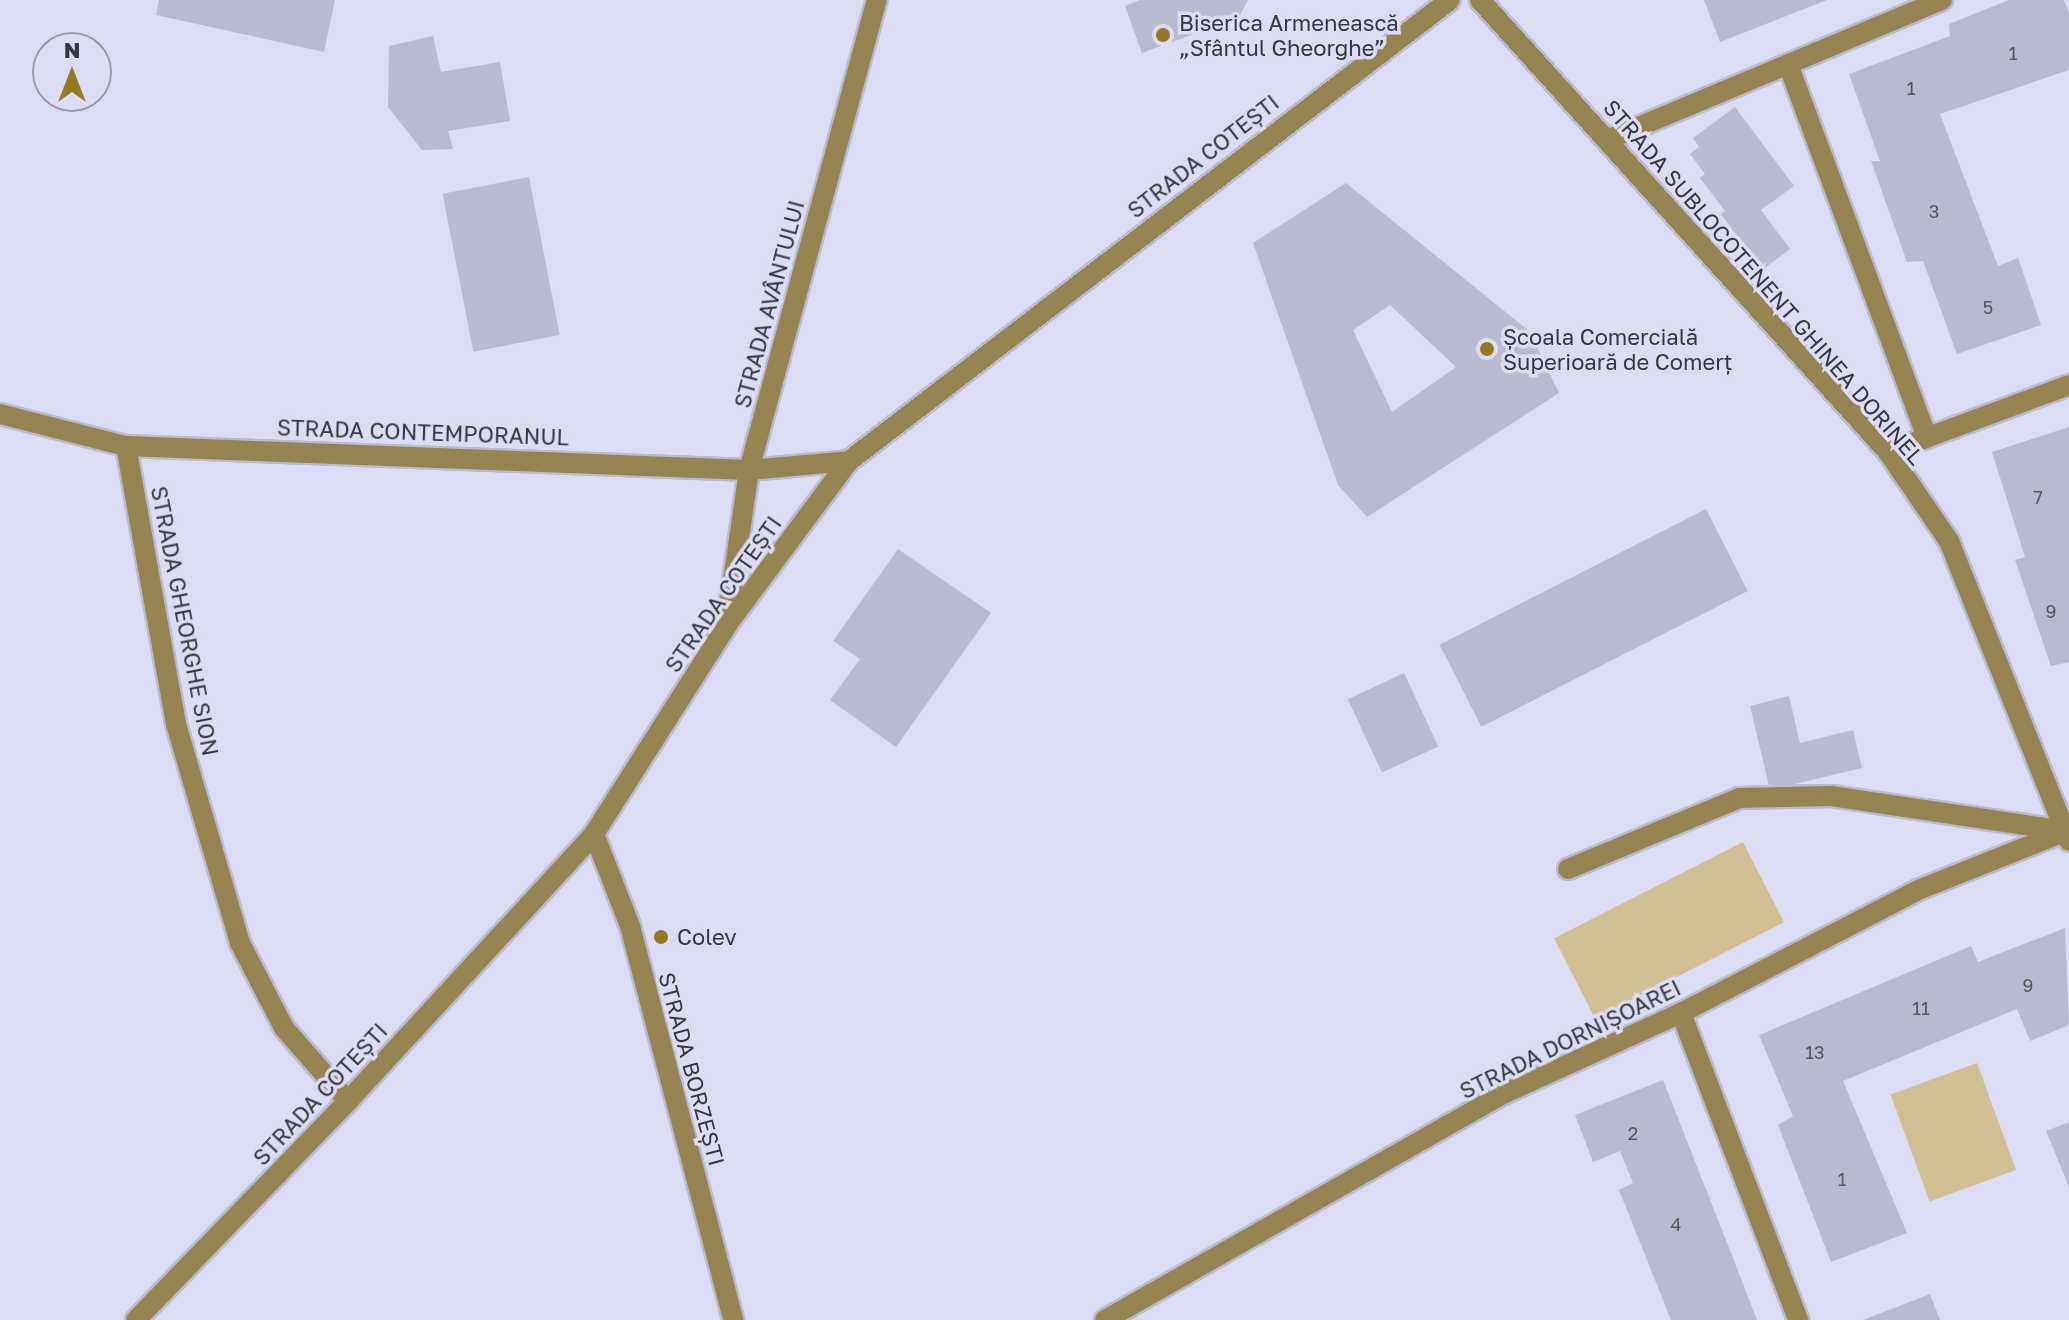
<!DOCTYPE html>
<html>
<head>
<meta charset="utf-8">
<style>
  body { margin:0 }
  #map { position:relative; width:2069px; height:1320px; overflow:hidden; background:#dcdcf4; font-family:"Golos Text",sans-serif }
  div>[style] { position:absolute }
  .green>* { inset:0; background:#cfbf93; transform-origin:0 0 }
  .building>* { inset:0; background:#b9b9d1; transform-origin:0 0 }
  .roads { filter:drop-shadow(2px 0 #bbbbd0) drop-shadow(-2px 0 #bbbbd0) drop-shadow(0 2px #bbbbd0) drop-shadow(0 -2px #bbbbd0) }
  .minor>* { height:20px; margin:-10px; padding:0 10px; transform-origin:10px; border-radius:10px; background:#958452 }
  .dots>* { width:22px; height:22px; translate:-50% -50%; box-sizing:border-box; border:4px solid #dcdcf4; border-radius:50% }
  span { translate:-50% -50%; white-space:nowrap; text-align:center; line-height:1.15; -webkit-text-stroke:7px #dcdcf4; paint-order:stroke }
  .number-label { font-size:18px; color:#575764 }
  .number-label span { -webkit-text-stroke-width:0 }
  .poi-label { font-size:22px; color:#36363f }
  .left { translate:0 -50%; text-align:left }
  .street-label { font-size:22px; color:#36363f }
  .north { position:absolute; left:32px; top:32px; width:80px; height:80px; box-sizing:border-box; background:#dcdcf4; border:2px solid #9a9aac; border-radius:50%; rotate:0deg; font-size:22px; font-weight:700; line-height:32px; text-align:center; color:#36363f }
  .north::after { content:''; display:block; margin:auto; width:28px; height:36px; background:#957921; clip-path:polygon(50% 0,100% 100%,50% 72%,0 100%) }
</style>
</head>
<body>
<div id="map">
  <div class="green">
    <i style="left:1743px;top:842px;width:90px;height:212px;rotate:63deg"></i>
    <i style="left:1977px;top:1063px;width:114px;height:92px;rotate:70deg"></i>
  </div>
  <div class="building">
    <i style="clip-path:polygon(159px 0,335px 0,324px 52px,156px 15px)"></i>
    <i style="clip-path:polygon(1140px 0,1248px 0,1239px 17px,1142px 53px,1125px 6px)"></i>
    <i style="clip-path:polygon(1704px 0,1827px 0,1720px 42px)"></i>
    <i style="clip-path:polygon(2009px 0,2064px 0,2069px 13px,2069px 70px,1940px 114px,1998px 266px,2018px 258px,2041px 325px,1957px 354px,1923px 261px,1907px 262px,1871px 161px,1880px 161px,1849px 74px,1950px 36px,1949px 24px)"></i>
    <i style="clip-path:polygon(433px 36px,441px 72px,500px 62px,510px 121px,448px 131px,453px 149px,422px 150px,388px 107px,389px 46px)"></i>
    <i style="clip-path:polygon(1735px 107px,1794px 186px,1761px 210px,1790px 249px,1762px 270px,1721px 214px,1725px 211px,1700px 178px,1705px 174px,1690px 154px,1699px 147px,1693px 138px)"></i>
    <i style="left:529px;top:177px;width:161px;height:88px;rotate:79deg"></i>
    <i style="clip-path:polygon(evenodd,1346px 183px,1529px 331px,1559px 393px,1367px 517px,1338px 485px,1253px 243px,1346px 183px,1390px 305px,1456px 367px,1392px 412px,1353px 330px,1390px 305px)"></i>
    <i style="clip-path:polygon(2069px 427px,2069px 662px,2051px 666px,2015px 560px,2025px 557px,1992px 452px)"></i>
    <i style="left:1706px;top:509px;width:92px;height:299px;rotate:63deg"></i>
    <i style="clip-path:polygon(898px 549px,991px 613px,896px 747px,830px 700px,860px 659px,833px 641px)"></i>
    <i style="left:1404px;top:673px;width:81px;height:62px;rotate:65deg"></i>
    <i style="clip-path:polygon(1789px 696px,1800px 743px,1853px 730px,1862px 768px,1770px 790px,1750px 706px)"></i>
    <i style="clip-path:polygon(2065px 928px,2069px 1025px,2030px 1041px,2017px 1009px,1843px 1081px,1907px 1233px,1831px 1262px,1778px 1125px,1793px 1116px,1759px 1035px,1971px 946px,1978px 962px)"></i>
    <i style="clip-path:polygon(1663px 1080px,1733px 1258px,1757px 1320px,1671px 1320px,1619px 1190px,1633px 1183px,1620px 1151px,1593px 1162px,1575px 1115px)"></i>
    <i style="clip-path:polygon(2069px 1122px,2069px 1187px,2046px 1131px)"></i>
    <i style="clip-path:polygon(1930px 1294px,1940px 1320px,1863px 1320px)"></i>
  </div>
  <div class="roads">
    <div class="minor">
      <i style="left:1480px;top:0;width:609px;rotate:47.93deg"></i>
      <i style="left:1888px;top:452px;width:108px;rotate:55.6deg"></i>
      <i style="left:1949px;top:541px;width:323px;rotate:68.2deg"></i>
      <i style="left:1788px;top:64px;width:399px;rotate:69.6deg"></i>
      <i style="left:1607px;top:140px;width:363px;rotate:-22.7deg"></i>
      <i style="left:0;top:414px;width:130px;rotate:14.3deg"></i>
      <i style="left:126px;top:446px;width:623px;rotate:2.21deg"></i>
      <i style="left:749px;top:470px;width:100px;rotate:-5.1deg"></i>
      <i style="left:126px;top:446px;width:282px;rotate:79.8deg"></i>
      <i style="left:176px;top:724px;width:228px;rotate:73.7deg"></i>
      <i style="left:240px;top:943px;width:96px;rotate:62.6deg"></i>
      <i style="left:284px;top:1028px;width:97px;rotate:48.8deg"></i>
      <i style="left:1888px;top:452px;width:193px;rotate:-20.3deg"></i>
      <i style="left:727px;top:621px;width:153px;rotate:-81.7deg"></i>
      <i style="left:749px;top:470px;width:487px;rotate:-74.8deg"></i>
      <i style="left:594px;top:834px;width:99px;rotate:68.6deg"></i>
      <i style="left:630px;top:926px;width:407px;rotate:75.3deg"></i>
      <i style="left:1568px;top:869px;width:185px;rotate:-22.5deg"></i>
      <i style="left:1739px;top:798px;width:92px;rotate:-1.2deg"></i>
      <i style="left:1831px;top:796px;width:237px;rotate:8.5deg"></i>
      <i style="left:1681px;top:1013px;width:329px;rotate:69.1deg"></i>
      <i style="left:136px;top:1320px;width:305px;rotate:-45.9deg"></i>
      <i style="left:348px;top:1101px;width:363px;rotate:-47.3deg"></i>
      <i style="left:594px;top:834px;width:248px;rotate:-57.5deg"></i>
      <i style="left:727px;top:625px;width:204px;rotate:-53.4deg"></i>
      <i style="left:849px;top:461px;width:757px;rotate:-37.49deg"></i>
      <i style="left:1105px;top:1320px;width:458px;rotate:-29.6deg"></i>
      <i style="left:1503px;top:1094px;width:196px;rotate:-24.5deg"></i>
      <i style="left:1681px;top:1013px;width:267px;rotate:-27.4deg"></i>
      <i style="left:1918px;top:890px;width:162px;rotate:-21.7deg"></i>
    </div>
  </div>
  <div class="dots">
    <i style="left:1163px;top:35px;background:#957921"></i>
    <i style="left:1487px;top:349px;background:#957921"></i>
    <i style="left:661px;top:937px;background:#957921"></i>
  </div>
  <div class="number-label">
    <span style="left:2013px;top:53px">1</span>
    <span style="left:1911px;top:88px">1</span>
    <span style="left:1934px;top:211px">3</span>
    <span style="left:1988px;top:307px">5</span>
    <span style="left:2038px;top:497px">7</span>
    <span style="left:2051px;top:611px">9</span>
    <span style="left:2028px;top:985px">9</span>
    <span style="left:1921px;top:1008px">11</span>
    <span style="left:1815px;top:1052px">13</span>
    <span style="left:1633px;top:1133px">2</span>
    <span style="left:1842px;top:1179px">1</span>
    <span style="left:1676px;top:1224px">4</span>
  </div>
  <div class="poi-label">
    <span class="left" style="left:1179px;top:35px">Biserica Armenească<br>„Sfântul Gheorghe”</span>
    <span class="left" style="left:1503px;top:349px">Școala Comercială<br>Superioară de Comerț</span>
    <span class="left" style="left:677px;top:937px">Colev</span>
  </div>
  <div class="street-label">
    <span style="left:1203px;top:156px;rotate:-38deg">STRADA COTEȘTI</span>
    <span style="left:1764px;top:282px;rotate:49deg">STRADA SUBLOCOTENENT GHINEA DORINEL</span>
    <span style="left:769px;top:304px;rotate:-75deg">STRADA AVÂNTULUI</span>
    <span style="left:423px;top:432px;rotate:2deg">STRADA CONTEMPORANUL</span>
    <span style="left:723px;top:594px;rotate:-55deg">STRADA COTEȘTI</span>
    <span style="left:185px;top:621px;rotate:79deg">STRADA GHEORGHE SION</span>
    <span style="left:1570px;top:1039px;rotate:-26deg">STRADA DORNIȘOAREI</span>
    <span style="left:692px;top:1069px;rotate:75deg">STRADA BORZEȘTI</span>
    <span style="left:320px;top:1094px;rotate:-47deg">STRADA COTEȘTI</span>
  </div>
  <div class="north">N</div>
</div>
</body>
</html>
